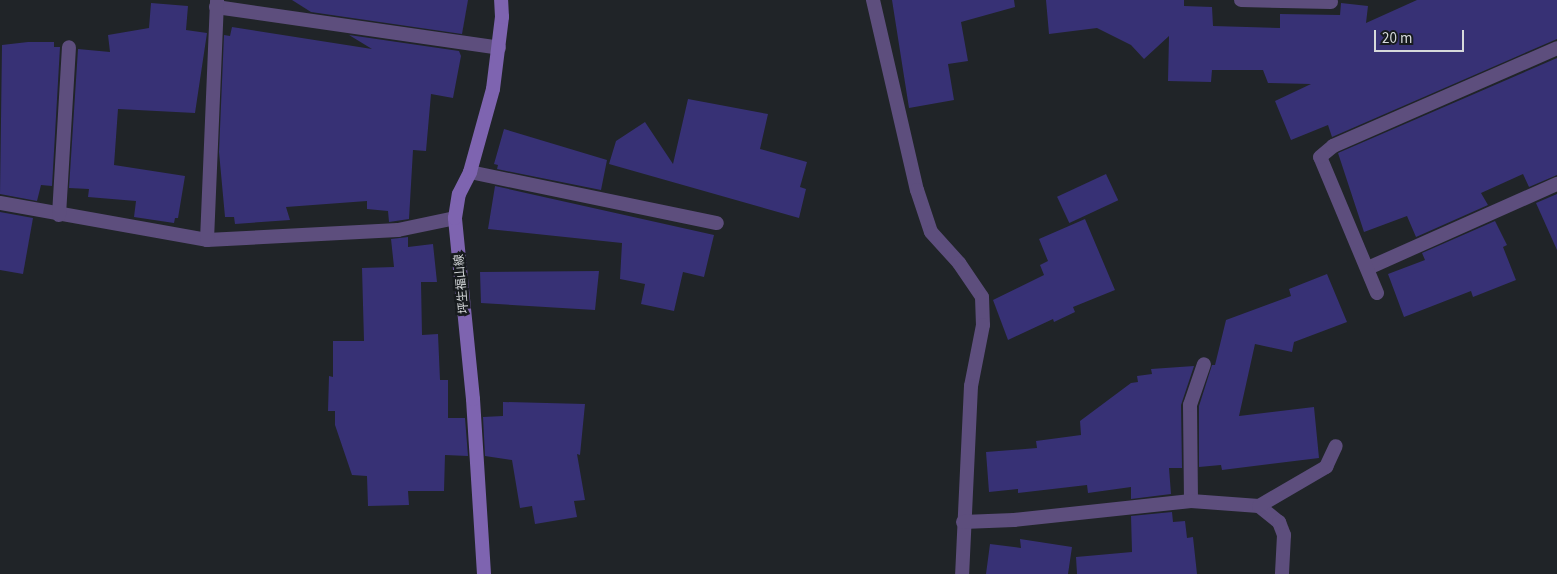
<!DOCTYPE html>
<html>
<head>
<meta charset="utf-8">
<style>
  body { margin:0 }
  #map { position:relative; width:1557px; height:574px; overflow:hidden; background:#202428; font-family:"Source Sans 3","Noto Sans JP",sans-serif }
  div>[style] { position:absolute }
  .building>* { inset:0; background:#373175; transform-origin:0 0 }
  .minor>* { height:14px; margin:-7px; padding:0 7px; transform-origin:7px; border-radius:7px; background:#5d4e7d }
  .secondary>* { height:14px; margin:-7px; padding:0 7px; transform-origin:7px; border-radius:7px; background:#7e64b0 }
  span { translate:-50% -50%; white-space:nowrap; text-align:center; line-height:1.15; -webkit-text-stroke:5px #171b1e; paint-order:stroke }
  .street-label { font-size:12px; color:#d6d9db }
  .scale { position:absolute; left:1374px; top:30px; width:90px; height:22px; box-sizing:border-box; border:2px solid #d6d9db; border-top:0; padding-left:6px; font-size:15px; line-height:18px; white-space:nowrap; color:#d6d9db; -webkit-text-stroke:4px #171b1e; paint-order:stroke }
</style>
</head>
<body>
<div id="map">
  <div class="building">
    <i style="clip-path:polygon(292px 0,468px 0,462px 34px,311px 12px)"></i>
    <i style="clip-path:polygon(892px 0,1014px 0,1015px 7px,961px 22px,968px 61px,948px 64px,954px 100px,909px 108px)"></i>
    <i style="clip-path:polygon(1046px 0,1184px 0,1184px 6px,1212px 7px,1213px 26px,1280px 28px,1280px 14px,1340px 15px,1341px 3px,1368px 6px,1366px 23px,1417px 0,1557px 0,1557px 39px,1332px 137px,1328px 125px,1291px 140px,1275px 101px,1311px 84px,1268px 83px,1263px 70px,1212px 70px,1211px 82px,1168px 81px,1169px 36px,1144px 59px,1131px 45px,1097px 28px,1049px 34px)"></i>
    <i style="clip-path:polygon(151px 3px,188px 6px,186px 30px,207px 33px,195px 113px,118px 109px,114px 165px,185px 176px,178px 218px,175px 218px,174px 223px,134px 217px,136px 201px,88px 197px,89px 189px,69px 188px,78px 49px,110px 52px,108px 35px,149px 28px)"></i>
    <i style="clip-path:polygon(232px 27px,372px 49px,349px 35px,459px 51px,461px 56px,453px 98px,431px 94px,426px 151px,413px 150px,409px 219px,389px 222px,388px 211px,367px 209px,367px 201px,286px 207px,290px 220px,235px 224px,234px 217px,225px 217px,219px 152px,224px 35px,230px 36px)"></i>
    <i style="clip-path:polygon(28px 42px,54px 42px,54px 47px,60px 47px,52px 186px,41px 185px,37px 201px,0 194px,2px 45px)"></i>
    <i style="clip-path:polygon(1557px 58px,1557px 175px,1529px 187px,1523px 174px,1481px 193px,1488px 205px,1416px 237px,1407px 216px,1364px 232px,1338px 153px)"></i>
    <i style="clip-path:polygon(688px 99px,768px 114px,760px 149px,807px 162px,800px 187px,806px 189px,799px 218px,609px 164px,616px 141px,645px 122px,673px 164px)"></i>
    <i style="clip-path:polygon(504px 129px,607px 160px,601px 190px,497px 169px,498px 165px,494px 164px)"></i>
    <i style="left:1106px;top:174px;width:29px;height:54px;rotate:65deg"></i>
    <i style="clip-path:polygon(495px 186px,714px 235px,704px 277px,683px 272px,674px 311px,641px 304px,645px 284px,620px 279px,622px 243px,488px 229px)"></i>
    <i style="clip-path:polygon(1557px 194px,1557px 250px,1536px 203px)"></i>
    <i style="clip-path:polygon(0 212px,33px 218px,23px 274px,0 270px)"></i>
    <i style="clip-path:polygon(1085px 219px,1115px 290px,1073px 307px,1075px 312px,1054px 322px,1053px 319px,1008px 340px,993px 300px,1044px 275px,1040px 265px,1048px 261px,1039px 239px)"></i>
    <i style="clip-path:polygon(1495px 221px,1507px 245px,1503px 247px,1516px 280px,1473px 297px,1471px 291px,1404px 317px,1388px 274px,1425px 260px,1422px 253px)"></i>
    <i style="clip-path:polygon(408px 237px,408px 247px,433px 244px,437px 282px,421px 282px,422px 335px,438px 334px,440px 380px,448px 380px,448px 418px,465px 418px,468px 456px,445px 455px,444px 491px,408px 491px,409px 505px,368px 506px,367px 476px,352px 475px,335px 425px,335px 411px,328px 411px,329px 376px,333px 377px,333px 341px,364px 341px,362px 268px,394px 267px,391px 239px)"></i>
    <i style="clip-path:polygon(599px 271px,595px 310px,481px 303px,480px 272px)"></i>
    <i style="clip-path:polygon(1327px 274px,1347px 322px,1294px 342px,1292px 352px,1255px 344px,1239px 416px,1314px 407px,1319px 458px,1222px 470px,1221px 465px,1199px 467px,1199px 406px,1212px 365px,1215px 365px,1226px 320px,1291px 296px,1289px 289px)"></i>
    <i style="clip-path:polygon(1194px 366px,1181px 405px,1182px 468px,1169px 468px,1171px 494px,1131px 499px,1131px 487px,1088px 493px,1087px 485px,1018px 493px,1018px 489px,989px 492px,986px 452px,1037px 448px,1036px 441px,1081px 435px,1080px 421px,1131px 383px,1138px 382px,1137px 376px,1152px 374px,1151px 369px)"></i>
    <i style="clip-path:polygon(503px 402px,585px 404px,580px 455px,577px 454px,585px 500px,574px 501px,577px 517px,535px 524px,532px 506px,520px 508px,512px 460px,485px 456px,483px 417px,503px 416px)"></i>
    <i style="clip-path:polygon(1172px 512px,1173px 522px,1185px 521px,1187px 538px,1193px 537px,1197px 574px,1077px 574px,1076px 557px,1132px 552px,1131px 516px)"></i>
    <i style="clip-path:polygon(1020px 539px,1072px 547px,1068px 574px,986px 574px,990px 544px,1021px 548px)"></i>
  </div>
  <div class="minor">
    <i style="left:873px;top:0;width:195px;rotate:77deg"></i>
    <i style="left:917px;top:190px;width:44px;rotate:71.6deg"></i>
    <i style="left:931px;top:232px;width:42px;rotate:47.9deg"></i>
    <i style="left:959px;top:263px;width:41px;rotate:55.9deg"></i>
    <i style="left:982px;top:297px;width:28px;rotate:88deg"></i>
    <i style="left:983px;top:325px;width:62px;rotate:101.1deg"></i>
    <i style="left:971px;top:386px;width:188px;rotate:92.7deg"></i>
    <i style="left:1241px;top:0;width:90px;rotate:1.3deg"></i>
    <i style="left:216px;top:7px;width:286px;rotate:8.2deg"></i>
    <i style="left:470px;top:172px;width:252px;rotate:11.7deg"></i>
    <i style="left:0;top:203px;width:210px;rotate:10.1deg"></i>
    <i style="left:207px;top:240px;width:191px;rotate:-3deg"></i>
    <i style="left:398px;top:230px;width:58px;rotate:-11.9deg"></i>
    <i style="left:59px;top:215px;width:168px;rotate:-86.6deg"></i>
    <i style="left:207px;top:240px;width:240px;rotate:-87.6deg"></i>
    <i style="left:1368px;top:268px;width:207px;rotate:-24deg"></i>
    <i style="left:1377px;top:293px;width:147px;rotate:-112.7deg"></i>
    <i style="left:1320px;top:157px;width:17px;rotate:-40deg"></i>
    <i style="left:1333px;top:146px;width:244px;rotate:-23.6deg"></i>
    <i style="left:1191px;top:501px;width:96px;rotate:-90.6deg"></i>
    <i style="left:1190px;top:405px;width:43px;rotate:-71.1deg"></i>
    <i style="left:1259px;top:506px;width:26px;rotate:39deg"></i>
    <i style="left:1279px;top:522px;width:14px;rotate:69deg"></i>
    <i style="left:1284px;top:535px;width:39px;rotate:93deg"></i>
    <i style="left:963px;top:522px;width:51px;rotate:-2.2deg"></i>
    <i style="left:1014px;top:520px;width:178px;rotate:-6.1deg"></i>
    <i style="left:1191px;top:501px;width:68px;rotate:4.2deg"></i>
    <i style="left:1259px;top:506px;width:78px;rotate:-30.2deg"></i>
    <i style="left:1326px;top:467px;width:23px;rotate:-65deg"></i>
  </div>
  <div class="secondary">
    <i style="left:484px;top:574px;width:175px;rotate:-93.6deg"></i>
    <i style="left:473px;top:399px;width:182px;rotate:-95.7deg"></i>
    <i style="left:455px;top:218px;width:24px;rotate:-81deg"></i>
    <i style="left:459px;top:194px;width:25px;rotate:-63deg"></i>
    <i style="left:470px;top:172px;width:86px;rotate:-74.5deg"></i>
    <i style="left:493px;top:89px;width:73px;rotate:-82.9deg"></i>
    <i style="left:502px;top:17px;width:17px;rotate:-93deg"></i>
  </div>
  <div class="street-label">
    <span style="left:462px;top:284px;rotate:-95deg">坪生福山線</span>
  </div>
  <div class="scale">20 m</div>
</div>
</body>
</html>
